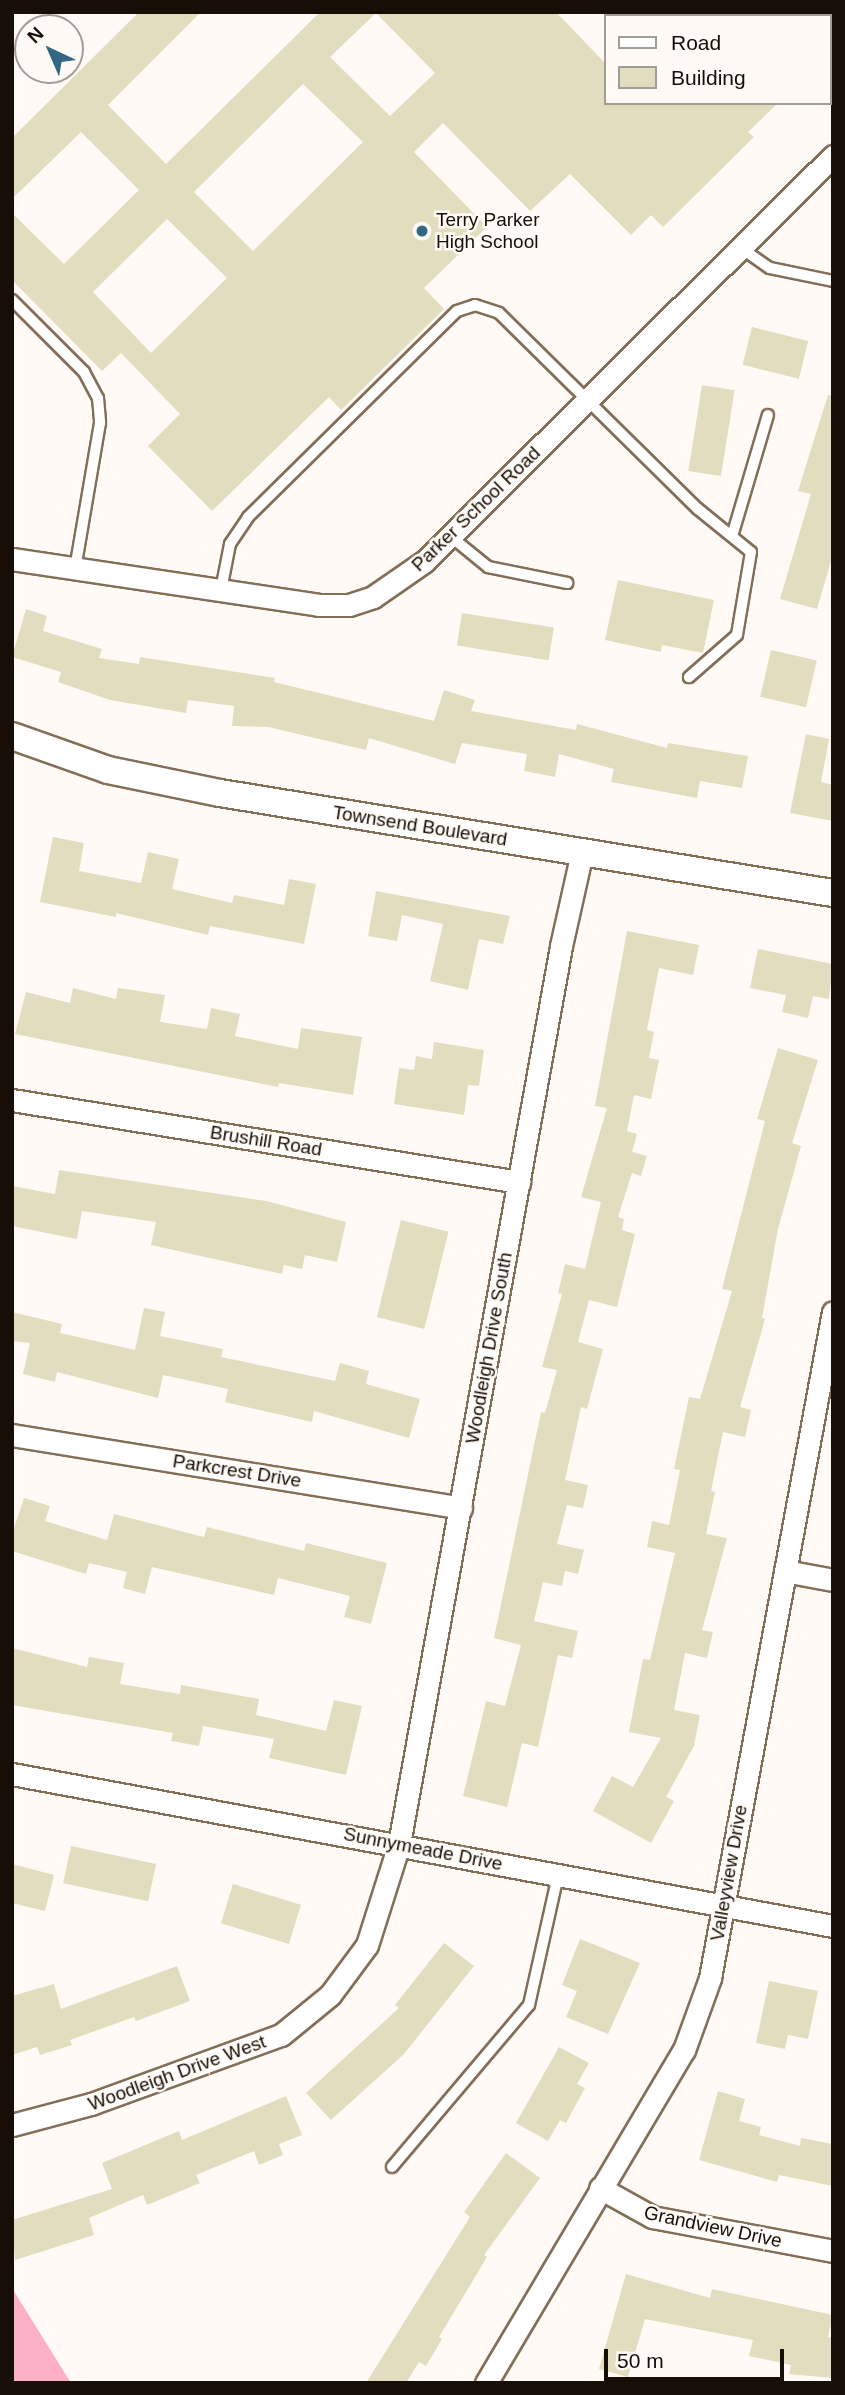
<!DOCTYPE html>
<html>
<head>
<meta charset="utf-8">
<style>
  body { margin:0 }
  #map { position:relative; width:845px; height:2395px; overflow:hidden; background:#fffaf5; font-family:Helvetica,sans-serif }
  div>[style] { position:absolute }
  .green>* { inset:0; background:#fdb1c7 }
  .building>* { inset:0; background:#e2ddbe; transform-origin:0 0 }
  .roads { filter:drop-shadow(2px 0 #836e58) drop-shadow(-2px 0 #836e58) drop-shadow(0 2px #836e58) drop-shadow(0 -2px #836e58) }
  .service>* { height:10px; margin:-5px; padding:0 5px; transform-origin:5px; border-radius:5px; background:#fff }
  .minor>* { height:21px; margin:-10.5px; padding:0 10.5px; transform-origin:10.5px; border-radius:10.5px; background:#fff }
  .tertiary>* { height:26px; margin:-13px; padding:0 13px; transform-origin:13px; border-radius:13px; background:#fff }
  .dots>* { width:19px; height:19px; translate:-50% -50%; box-sizing:border-box; border:4px solid #fffaf5; border-radius:50% }
  span { translate:-50% -50%; white-space:nowrap; text-align:center; line-height:1.15; -webkit-text-stroke:5px #fffaf5; paint-order:stroke }
  .poi-label { font-size:19px; color:#170f07 }
  .left { translate:0 -50%; text-align:left }
  .street-label { font-size:19px; color:#170f07 }
  .frame { position:absolute; inset:0; border:14px solid #170f07; pointer-events:none }
  .legend { position:absolute; left:604px; top:14px; width:228px; height:91px; box-sizing:border-box; background:#fffaf5; border:2px solid #a29c96; margin:0; padding:9px 12px; list-style:none; font-size:21px; color:#170f07 }
  .legend li { display:flex; align-items:center; gap:14px; height:35px }
  .legend b { width:35px; border:2px solid #a29c96 }
  .north { position:absolute; left:14px; top:14px; width:70px; height:70px; box-sizing:border-box; background:#fffaf5; border:2px solid #a29c96; border-radius:50%; rotate:316deg; font-size:19px; font-weight:700; line-height:28px; text-align:center; color:#170f07 }
  .north::after { content:''; display:block; margin:auto; width:24px; height:32px; background:#336884; clip-path:polygon(50% 0,100% 100%,50% 72%,0 100%) }
  .scale { position:absolute; left:604px; top:2349px; width:180px; height:32px; box-sizing:border-box; border:4px solid #170f07; border-top:0; padding-left:9px; font-size:21px; line-height:24px; white-space:nowrap; color:#170f07; -webkit-text-stroke:5px #fffaf5; paint-order:stroke }
</style>
</head>
<body>
<div id="map">
  <div class="green">
    <i style="clip-path:polygon(12px 2288px,71px 2383px,12px 2383px)"></i>
  </div>
  <div class="building">
    <i style="clip-path:polygon(evenodd,139px 12px,201px 12px,108px 105px,166px 164px,320px 12px,556px 12px,605px 63px,605px 103px,778px 103px,748px 132px,754px 137px,663px 227px,651px 215px,631px 235px,570px 174px,530px 211px,443px 123px,414px 152px,487px 227px,424px 288px,444px 309px,341px 410px,329px 397px,212px 511px,148px 446px,180px 414px,121px 353px,102px 371px,12px 280px,12px 213px,64px 264px,139px 190px,81px 132px,12px 199px,12px 138px,139px 12px,376px 13px,435px 73px,390px 116px,330px 57px,376px 13px,139px 12px,303px 84px,363px 142px,253px 251px,194px 192px,303px 84px,139px 12px,167px 219px,227px 278px,151px 353px,93px 292px,167px 219px)"></i>
    <i style="left:752px;top:327px;width:58px;height:39px;rotate:14deg"></i>
    <i style="left:702px;top:385px;width:33px;height:87px;rotate:9deg"></i>
    <i style="clip-path:polygon(828px 395px,833px 396px,833px 554px,817px 609px,780px 599px,811px 494px,798px 491px)"></i>
    <i style="clip-path:polygon(618px 580px,714px 600px,703px 653px,662px 645px,661px 652px,605px 640px)"></i>
    <i style="clip-path:polygon(26px 609px,47px 616px,43px 631px,102px 649px,99px 658px,139px 664px,140px 657px,275px 678px,274px 682px,434px 721px,444px 690px,475px 700px,471px 711px,576px 730px,577px 724px,667px 748px,668px 743px,748px 756px,742px 788px,700px 781px,697px 798px,611px 782px,614px 769px,559px 754px,555px 777px,524px 771px,527px 754px,462px 743px,455px 764px,369px 738px,366px 750px,268px 727px,232px 726px,234px 706px,188px 700px,186px 713px,110px 700px,58px 682px,61px 672px,12px 657px)"></i>
    <i style="left:462px;top:613px;width:93px;height:33px;rotate:9deg"></i>
    <i style="left:771px;top:650px;width:47px;height:48px;rotate:13deg"></i>
    <i style="clip-path:polygon(806px 734px,829px 739px,821px 782px,833px 785px,833px 821px,790px 813px)"></i>
    <i style="clip-path:polygon(53px 837px,84px 843px,79px 871px,141px 883px,148px 852px,179px 859px,172px 889px,232px 903px,234px 895px,284px 905px,289px 879px,316px 884px,304px 944px,210px 926px,208px 935px,116px 913px,116px 917px,40px 902px)"></i>
    <i style="clip-path:polygon(376px 891px,510px 916px,503px 944px,479px 939px,468px 990px,430px 981px,443px 924px,402px 915px,397px 941px,368px 936px)"></i>
    <i style="clip-path:polygon(627px 931px,699px 945px,693px 975px,659px 968px,647px 1030px,654px 1032px,649px 1058px,659px 1060px,651px 1099px,634px 1095px,627px 1131px,637px 1134px,632px 1152px,647px 1156px,641px 1176px,632px 1173px,618px 1217px,624px 1219px,622px 1230px,635px 1234px,617px 1307px,589px 1300px,578px 1342px,603px 1349px,587px 1409px,581px 1407px,565px 1480px,588px 1485px,583px 1508px,567px 1505px,557px 1544px,584px 1550px,578px 1574px,565px 1571px,562px 1586px,543px 1582px,534px 1621px,578px 1631px,572px 1658px,558px 1655px,538px 1747px,522px 1743px,507px 1807px,463px 1796px,486px 1701px,505px 1706px,521px 1645px,494px 1638px,541px 1412px,545px 1413px,557px 1370px,542px 1367px,562px 1294px,558px 1293px,565px 1264px,585px 1269px,601px 1202px,581px 1197px,607px 1108px,595px 1106px)"></i>
    <i style="clip-path:polygon(758px 949px,833px 964px,829px 999px,813px 996px,808px 1018px,782px 1012px,786px 995px,750px 988px)"></i>
    <i style="clip-path:polygon(73px 988px,116px 999px,118px 988px,165px 995px,160px 1022px,207px 1029px,211px 1008px,240px 1014px,235px 1036px,298px 1049px,301px 1028px,362px 1037px,353px 1095px,279px 1083px,278px 1087px,15px 1034px,26px 992px,70px 1003px)"></i>
    <i style="clip-path:polygon(434px 1042px,484px 1050px,479px 1086px,468px 1085px,464px 1115px,394px 1104px,399px 1068px,414px 1070px,416px 1056px,432px 1059px)"></i>
    <i style="clip-path:polygon(778px 1048px,818px 1060px,792px 1143px,801px 1146px,778px 1229px,762px 1318px,765px 1319px,740px 1407px,751px 1410px,745px 1437px,723px 1432px,711px 1491px,715px 1492px,706px 1534px,727px 1538px,702px 1630px,713px 1632px,707px 1658px,685px 1653px,674px 1710px,700px 1715px,694px 1746px,666px 1797px,674px 1801px,651px 1843px,593px 1811px,612px 1776px,633px 1787px,661px 1738px,629px 1732px,643px 1659px,650px 1660px,675px 1553px,647px 1547px,652px 1521px,669px 1525px,680px 1470px,674px 1469px,689px 1397px,700px 1399px,732px 1291px,722px 1289px,765px 1121px,757px 1119px)"></i>
    <i style="clip-path:polygon(59px 1170px,266px 1201px,346px 1222px,337px 1262px,305px 1255px,302px 1269px,284px 1265px,282px 1274px,151px 1245px,156px 1222px,82px 1211px,77px 1239px,12px 1226px,12px 1186px,55px 1194px)"></i>
    <i style="left:401px;top:1220px;width:49px;height:100px;rotate:14deg"></i>
    <i style="clip-path:polygon(144px 1308px,165px 1312px,160px 1336px,223px 1349px,221px 1357px,335px 1381px,340px 1363px,369px 1371px,366px 1384px,420px 1399px,409px 1438px,314px 1411px,312px 1422px,225px 1402px,228px 1389px,163px 1375px,158px 1398px,57px 1372px,55px 1382px,23px 1374px,30px 1343px,12px 1341px,12px 1312px,62px 1324px,60px 1333px,135px 1350px)"></i>
    <i style="clip-path:polygon(24px 1498px,50px 1506px,45px 1521px,107px 1540px,114px 1514px,204px 1537px,207px 1527px,304px 1551px,306px 1543px,387px 1563px,371px 1624px,344px 1617px,350px 1596px,278px 1578px,274px 1595px,152px 1567px,145px 1594px,123px 1588px,127px 1572px,89px 1563px,86px 1574px,12px 1551px,12px 1534px)"></i>
    <i style="clip-path:polygon(12px 1648px,87px 1667px,89px 1657px,124px 1663px,120px 1684px,180px 1694px,181px 1685px,259px 1699px,256px 1715px,326px 1731px,334px 1700px,362px 1706px,346px 1775px,269px 1758px,274px 1739px,203px 1726px,199px 1746px,171px 1741px,173px 1733px,12px 1705px)"></i>
    <i style="left:71px;top:1846px;width:87px;height:38px;rotate:12deg"></i>
    <i style="clip-path:polygon(12px 1864px,54px 1875px,45px 1911px,12px 1903px)"></i>
    <i style="left:233px;top:1884px;width:71px;height:41px;rotate:17deg"></i>
    <i style="clip-path:polygon(580px 1939px,640px 1963px,608px 2034px,566px 2017px,577px 1991px,562px 1985px)"></i>
    <i style="clip-path:polygon(444px 1943px,474px 1966px,404px 2054px,331px 2120px,306px 2093px,399px 2008px,395px 2005px)"></i>
    <i style="clip-path:polygon(177px 1966px,190px 2001px,136px 2021px,134px 2017px,70px 2040px,72px 2045px,40px 2055px,37px 2047px,12px 2055px,12px 1996px,54px 1984px,61px 2009px)"></i>
    <i style="clip-path:polygon(769px 1981px,818px 1991px,808px 2039px,788px 2035px,785px 2049px,756px 2043px)"></i>
    <i style="clip-path:polygon(559px 2047px,589px 2063px,577px 2084px,585px 2088px,566px 2123px,560px 2120px,548px 2141px,516px 2123px)"></i>
    <i style="clip-path:polygon(718px 2091px,745px 2099px,739px 2121px,761px 2127px,759px 2135px,800px 2146px,801px 2138px,833px 2144px,833px 2186px,779px 2175px,777px 2182px,699px 2160px)"></i>
    <i style="clip-path:polygon(286px 2096px,302px 2135px,279px 2144px,283px 2155px,259px 2165px,254px 2151px,196px 2175px,200px 2183px,147px 2205px,143px 2195px,89px 2218px,94px 2235px,15px 2260px,12px 2220px,112px 2189px,102px 2163px,179px 2131px,182px 2140px)"></i>
    <i style="clip-path:polygon(506px 2153px,540px 2178px,484px 2255px,487px 2257px,439px 2337px,442px 2339px,426px 2366px,419px 2362px,406px 2383px,366px 2383px,470px 2217px,464px 2212px)"></i>
    <i style="clip-path:polygon(626px 2274px,710px 2298px,712px 2289px,833px 2315px,828px 2337px,833px 2338px,833px 2378px,789px 2374px,791px 2365px,749px 2356px,753px 2340px,645px 2319px,628px 2377px,599px 2369px)"></i>
  </div>
  <div class="roads">
    <div class="service">
      <i style="left:833px;top:12px;width:6px;rotate:90deg"></i>
      <i style="left:741px;top:248px;width:35px;rotate:35deg"></i>
      <i style="left:770px;top:268px;width:64px;rotate:11.7deg"></i>
      <i style="left:12px;top:300px;width:102px;rotate:45deg"></i>
      <i style="left:84px;top:372px;width:30px;rotate:62deg"></i>
      <i style="left:98px;top:398px;width:25px;rotate:85deg"></i>
      <i style="left:100px;top:423px;width:148px;rotate:99.7deg"></i>
      <i style="left:733px;top:533px;width:123px;rotate:-73.5deg"></i>
      <i style="left:450px;top:536px;width:49px;rotate:39.2deg"></i>
      <i style="left:488px;top:567px;width:81px;rotate:11.4deg"></i>
      <i style="left:221px;top:590px;width:47px;rotate:-78.9deg"></i>
      <i style="left:230px;top:544px;width:32px;rotate:-56deg"></i>
      <i style="left:248px;top:517px;width:293px;rotate:-44.6deg"></i>
      <i style="left:457px;top:311px;width:19px;rotate:-18deg"></i>
      <i style="left:475px;top:305px;width:25px;rotate:18deg"></i>
      <i style="left:499px;top:313px;width:279px;rotate:44.6deg"></i>
      <i style="left:698px;top:509px;width:68px;rotate:39.1deg"></i>
      <i style="left:751px;top:552px;width:84px;rotate:99.6deg"></i>
      <i style="left:737px;top:635px;width:64px;rotate:138.8deg"></i>
      <i style="left:392px;top:2167px;width:212px;rotate:-49.8deg"></i>
      <i style="left:529px;top:2005px;width:133px;rotate:-77.4deg"></i>
    </div>
    <div class="minor">
      <i style="left:12px;top:559px;width:309px;rotate:8.5deg"></i>
      <i style="left:318px;top:605px;width:31px"></i>
      <i style="left:349px;top:605px;width:25px;rotate:-18deg"></i>
      <i style="left:373px;top:597px;width:63px;rotate:-34.7deg"></i>
      <i style="left:425px;top:561px;width:575px;rotate:-44.79deg"></i>
      <i style="left:12px;top:1100px;width:514px;rotate:9.19deg"></i>
      <i style="left:12px;top:1435px;width:455px;rotate:9.2deg"></i>
      <i style="left:785px;top:1571px;width:49px;rotate:10.6deg"></i>
      <i style="left:12px;top:1774px;width:835px;rotate:10.49deg"></i>
      <i style="left:12px;top:2125px;width:82px;rotate:-14.9deg"></i>
      <i style="left:91px;top:2104px;width:202px;rotate:-20deg"></i>
      <i style="left:281px;top:2035px;width:63px;rotate:-39.2deg"></i>
      <i style="left:330px;top:1995px;width:62px;rotate:-53.5deg"></i>
      <i style="left:367px;top:1945px;width:106px;rotate:-72.4deg"></i>
      <i style="left:399px;top:1844px;width:912px;rotate:-79.77deg"></i>
      <i style="left:561px;top:946px;width:96px;rotate:-77.4deg"></i>
      <i style="left:600px;top:2188px;width:60px;rotate:29.1deg"></i>
      <i style="left:652px;top:2217px;width:184px;rotate:10.6deg"></i>
      <i style="left:486px;top:2383px;width:387px;rotate:-59.3deg"></i>
      <i style="left:684px;top:2050px;width:77px;rotate:-70.1deg"></i>
      <i style="left:710px;top:1978px;width:677px;rotate:-79.54deg"></i>
    </div>
    <div class="tertiary">
      <i style="left:12px;top:736px;width:102px;rotate:19.5deg"></i>
      <i style="left:108px;top:770px;width:114px;rotate:11.6deg"></i>
      <i style="left:220px;top:793px;width:621px;rotate:9.27deg"></i>
    </div>
  </div>
  <div class="dots">
    <i style="left:422px;top:231px;background:#336884"></i>
  </div>
  <div class="poi-label">
    <span class="left" style="left:436px;top:231px">Terry Parker<br>High School</span>
  </div>
  <div class="street-label">
    <span style="left:476px;top:509px;rotate:-44deg">Parker School Road</span>
    <span style="left:420px;top:826px;rotate:9deg">Townsend Boulevard</span>
    <span style="left:266px;top:1141px;rotate:9deg">Brushill Road</span>
    <span style="left:489px;top:1348px;rotate:-80deg">Woodleigh Drive South</span>
    <span style="left:237px;top:1471px;rotate:9deg">Parkcrest Drive</span>
    <span style="left:423px;top:1849px;rotate:11deg">Sunnymeade Drive</span>
    <span style="left:729px;top:1873px;rotate:-80deg">Valleyview Drive</span>
    <span style="left:177px;top:2073px;rotate:-20deg">Woodleigh Drive West</span>
    <span style="left:713px;top:2227px;rotate:12deg">Grandview Drive</span>
  </div>
  <div class="frame"></div>
  <ul class="legend">
  <li><b style="height:9px;background:#fff"></b>Road</li>
  <li><b style="height:19px;background:#e2ddbe"></b>Building</li>
  </ul>
  <div class="north">N</div>
  <div class="scale">50 m</div>
</div>
</body>
</html>
